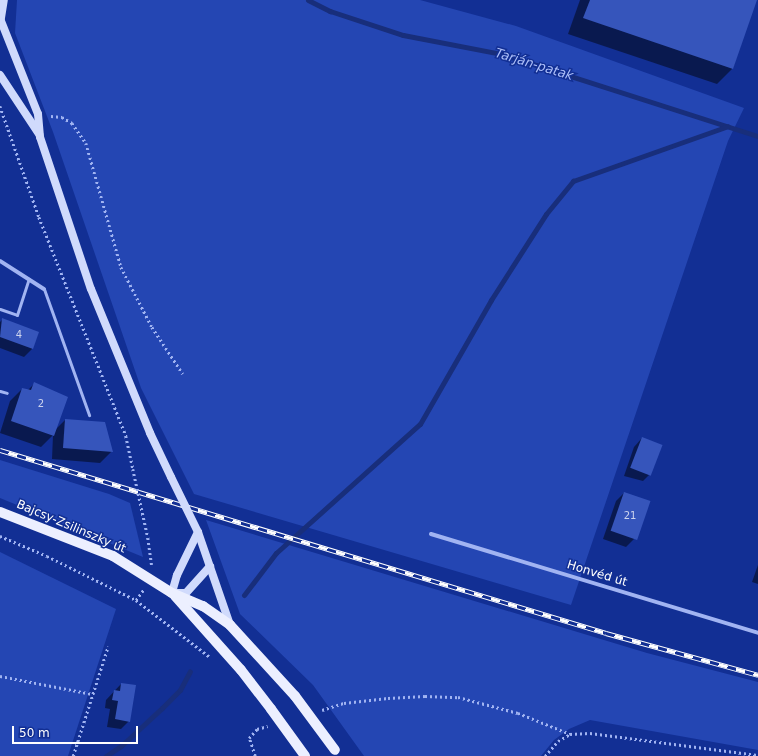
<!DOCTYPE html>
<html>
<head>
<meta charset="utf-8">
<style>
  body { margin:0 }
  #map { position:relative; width:758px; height:756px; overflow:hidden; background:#122f94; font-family:"DejaVu Sans",sans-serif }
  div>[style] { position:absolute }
  .green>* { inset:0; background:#2446b3 }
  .shadow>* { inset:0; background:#0007 }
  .stream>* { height:5px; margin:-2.5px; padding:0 2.5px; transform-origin:2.5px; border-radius:2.5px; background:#182e7b }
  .building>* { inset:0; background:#3655bb; transform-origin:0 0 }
  .path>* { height:2.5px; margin-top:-1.25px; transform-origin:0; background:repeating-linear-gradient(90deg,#a1b4f2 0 2px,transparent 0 5px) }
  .lane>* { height:3px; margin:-1.5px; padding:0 1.5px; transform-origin:1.5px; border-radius:1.5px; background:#a1b4f2 }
  .street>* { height:4px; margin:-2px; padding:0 2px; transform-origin:2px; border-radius:2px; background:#a1b4f2 }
  .secondary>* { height:8px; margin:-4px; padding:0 4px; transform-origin:4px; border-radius:4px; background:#d0dafc }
  .primary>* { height:10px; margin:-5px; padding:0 5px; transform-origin:5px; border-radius:5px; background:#ecefff }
  .rail>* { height:4.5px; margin-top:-2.25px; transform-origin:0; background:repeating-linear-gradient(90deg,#122f94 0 9px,#fff 0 18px); box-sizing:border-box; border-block:1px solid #fff }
  .path-bridge>* { height:2.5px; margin-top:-1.25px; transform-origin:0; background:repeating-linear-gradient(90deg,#a1b4f2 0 2px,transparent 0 5px) }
  .secondary-bridge>* { height:8px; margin:-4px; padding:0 4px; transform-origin:4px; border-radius:4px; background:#d0dafc }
  .primary-bridge>* { height:10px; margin:-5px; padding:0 5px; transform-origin:5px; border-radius:5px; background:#ecefff }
  span { translate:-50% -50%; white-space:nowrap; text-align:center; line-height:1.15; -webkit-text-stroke:3px #122f94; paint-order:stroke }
  .number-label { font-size:10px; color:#cdd4ee }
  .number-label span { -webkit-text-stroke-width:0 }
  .street-label { font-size:12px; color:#fff }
  .water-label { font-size:13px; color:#adbff9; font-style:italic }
  .scale { position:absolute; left:12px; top:726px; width:126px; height:18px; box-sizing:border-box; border:2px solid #fff; border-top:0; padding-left:5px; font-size:12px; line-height:14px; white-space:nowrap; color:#fff; -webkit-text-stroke:3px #122f94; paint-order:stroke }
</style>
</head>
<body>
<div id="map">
  <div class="green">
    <i style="clip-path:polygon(17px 0,420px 0,516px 26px,744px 108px,728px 141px,571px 605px,194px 494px,141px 388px,53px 132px,15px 33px)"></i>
    <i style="clip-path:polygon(0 460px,109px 494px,130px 503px,143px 557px,0 498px)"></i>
    <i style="clip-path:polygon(206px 520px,647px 653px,758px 682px,758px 750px,590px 720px,569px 729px,554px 740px,541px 756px,364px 756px,313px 685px,240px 614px)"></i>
    <i style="clip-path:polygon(0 552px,116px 609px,68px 756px,0 756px)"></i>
  </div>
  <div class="shadow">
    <i style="clip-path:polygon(580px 0,755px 0,733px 68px,717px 84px,568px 34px)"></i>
    <i style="clip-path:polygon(3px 319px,38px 333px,32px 349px,24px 357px,0 348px,0 322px)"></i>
    <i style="clip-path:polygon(34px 384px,55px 430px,65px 420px,112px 451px,100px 463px,52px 459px,53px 435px,41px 447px,0 433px,10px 401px,22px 389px,28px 390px)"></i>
    <i style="clip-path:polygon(642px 438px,651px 473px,643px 481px,624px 476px,634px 447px)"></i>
    <i style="clip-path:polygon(624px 493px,634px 539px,626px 547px,603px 539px,616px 501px)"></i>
    <i style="clip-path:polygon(758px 565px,758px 584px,752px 582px)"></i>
    <i style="clip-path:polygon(121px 684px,129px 721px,121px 729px,107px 727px,110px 709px,105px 708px,106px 700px)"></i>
  </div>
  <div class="stream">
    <i style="left:308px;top:0;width:25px;rotate:27deg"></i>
    <i style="left:330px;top:11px;width:77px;rotate:18.2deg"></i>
    <i style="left:403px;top:35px;width:101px;rotate:10.9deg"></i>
    <i style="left:502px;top:54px;width:269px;rotate:17.8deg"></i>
    <i style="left:244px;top:595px;width:53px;rotate:-52.7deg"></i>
    <i style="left:276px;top:553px;width:193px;rotate:-41.9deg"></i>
    <i style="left:420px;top:424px;width:143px;rotate:-60.2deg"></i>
    <i style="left:491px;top:300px;width:102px;rotate:-57.4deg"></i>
    <i style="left:546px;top:214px;width:43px;rotate:-50.7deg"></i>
    <i style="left:573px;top:181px;width:164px;rotate:-19.5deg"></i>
    <i style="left:106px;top:756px;width:18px;rotate:-34deg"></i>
    <i style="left:121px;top:746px;width:56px;rotate:-42.8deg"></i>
    <i style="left:162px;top:708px;width:25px;rotate:-45deg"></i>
    <i style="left:180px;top:690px;width:21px;rotate:-62deg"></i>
  </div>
  <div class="building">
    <i style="clip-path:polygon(590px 0,757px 0,733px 69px,583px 18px)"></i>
    <i style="clip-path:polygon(2px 318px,39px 332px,33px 349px,0 337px)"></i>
    <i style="clip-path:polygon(34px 382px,68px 397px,54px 436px,11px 421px,22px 388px,31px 390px)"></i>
    <i style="clip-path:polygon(65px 419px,105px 422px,113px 452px,63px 448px)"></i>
    <i style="left:642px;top:437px;width:22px;height:33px;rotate:21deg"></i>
    <i style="left:624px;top:492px;width:28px;height:41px;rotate:19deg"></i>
    <i style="clip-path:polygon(121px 683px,136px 685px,130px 722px,115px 719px,118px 701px,112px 700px,114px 690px,120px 691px)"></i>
  </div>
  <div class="path">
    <i style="left:0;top:106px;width:118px;rotate:70.6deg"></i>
    <i style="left:39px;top:217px;width:236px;rotate:68.3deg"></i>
    <i style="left:126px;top:436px;width:34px;rotate:78deg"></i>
    <i style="left:51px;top:116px;width:11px;rotate:5deg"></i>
    <i style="left:62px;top:117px;width:12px;rotate:31deg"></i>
    <i style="left:72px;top:123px;width:24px;rotate:55deg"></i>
    <i style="left:86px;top:143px;width:129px;rotate:74.2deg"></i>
    <i style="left:121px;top:267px;width:68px;rotate:62.7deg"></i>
    <i style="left:152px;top:327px;width:56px;rotate:56.6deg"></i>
    <i style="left:0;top:536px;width:51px;rotate:23.1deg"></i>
    <i style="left:47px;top:556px;width:99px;rotate:26.3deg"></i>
    <i style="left:136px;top:600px;width:93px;rotate:37.6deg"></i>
    <i style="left:148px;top:538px;width:27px;rotate:82deg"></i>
    <i style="left:136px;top:600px;width:14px;rotate:-54deg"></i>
    <i style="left:0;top:676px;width:94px;rotate:11.1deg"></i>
    <i style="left:322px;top:710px;width:23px;rotate:-18deg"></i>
    <i style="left:344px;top:703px;width:44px;rotate:-6.5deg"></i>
    <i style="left:388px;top:698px;width:37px;rotate:-3deg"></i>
    <i style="left:425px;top:696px;width:33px;rotate:2deg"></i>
    <i style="left:458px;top:697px;width:62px;rotate:14.9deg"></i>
    <i style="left:518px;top:713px;width:56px;rotate:22deg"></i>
    <i style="left:73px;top:756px;width:115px;rotate:-72.3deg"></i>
    <i style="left:255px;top:756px;width:19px;rotate:-108deg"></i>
    <i style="left:249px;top:738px;width:12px;rotate:-48deg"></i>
    <i style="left:257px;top:729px;width:11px;rotate:-15deg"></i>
    <i style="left:545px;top:756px;width:20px;rotate:-49deg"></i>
    <i style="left:558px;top:741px;width:14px;rotate:-30deg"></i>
    <i style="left:570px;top:734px;width:20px;rotate:-3deg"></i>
    <i style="left:590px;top:733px;width:169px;rotate:7.5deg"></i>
  </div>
  <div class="lane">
    <i style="left:44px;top:289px;width:134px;rotate:70.3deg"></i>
    <i style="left:0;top:309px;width:18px;rotate:19deg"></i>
    <i style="left:17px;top:315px;width:38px;rotate:-72deg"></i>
    <i style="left:0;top:391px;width:7px;rotate:16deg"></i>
  </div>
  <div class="street">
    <i style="left:0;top:261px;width:52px;rotate:32.5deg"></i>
    <i style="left:431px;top:534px;width:342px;rotate:16.8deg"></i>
  </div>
  <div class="secondary">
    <i style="left:1px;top:21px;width:100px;rotate:68.3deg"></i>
    <i style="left:38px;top:114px;width:23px;rotate:85deg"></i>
    <i style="left:40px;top:137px;width:160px;rotate:71.5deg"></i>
    <i style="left:91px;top:289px;width:156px;rotate:67.7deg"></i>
    <i style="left:150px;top:433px;width:49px;rotate:64.5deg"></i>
    <i style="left:0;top:24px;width:24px;rotate:-81deg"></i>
    <i style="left:0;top:75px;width:71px;rotate:56.5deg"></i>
    <i style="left:198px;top:532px;width:48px;rotate:116deg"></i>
    <i style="left:177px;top:575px;width:19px;rotate:106deg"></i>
    <i style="left:172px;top:593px;width:14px"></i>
    <i style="left:186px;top:593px;width:36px;rotate:-48deg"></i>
    <i style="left:198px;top:532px;width:98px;rotate:71deg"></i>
  </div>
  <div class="primary">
    <i style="left:0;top:512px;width:121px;rotate:21.3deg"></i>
    <i style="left:113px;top:556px;width:70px;rotate:32.1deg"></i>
    <i style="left:172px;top:593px;width:34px;rotate:23deg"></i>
    <i style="left:203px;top:606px;width:33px;rotate:35deg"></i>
    <i style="left:230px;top:625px;width:96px;rotate:47.5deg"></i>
    <i style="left:175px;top:596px;width:99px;rotate:48.3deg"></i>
    <i style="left:241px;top:670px;width:49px;rotate:52.4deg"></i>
  </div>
  <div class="rail">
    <i style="left:0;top:450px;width:633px;rotate:16.8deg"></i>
    <i style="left:606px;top:633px;width:158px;rotate:15.4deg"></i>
  </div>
  <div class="path-bridge">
    <i style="left:133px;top:469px;width:71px;rotate:77.7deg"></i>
  </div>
  <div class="secondary-bridge">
    <i style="left:171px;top:477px;width:61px;rotate:63.9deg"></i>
  </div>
  <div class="primary-bridge">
    <i style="left:295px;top:696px;width:67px;rotate:53.5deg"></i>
    <i style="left:271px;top:709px;width:58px;rotate:54.1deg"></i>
  </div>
  <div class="number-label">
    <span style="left:19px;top:335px">4</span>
    <span style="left:41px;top:404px">2</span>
    <span style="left:630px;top:516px">21</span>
  </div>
  <div class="street-label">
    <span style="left:71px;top:527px;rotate:23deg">Bajcsy-Zsilinszky út</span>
    <span style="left:597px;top:574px;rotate:17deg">Honvéd út</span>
  </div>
  <div class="water-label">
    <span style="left:534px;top:65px;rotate:17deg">Tarján-patak</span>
  </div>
  <div class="scale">50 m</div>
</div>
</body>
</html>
